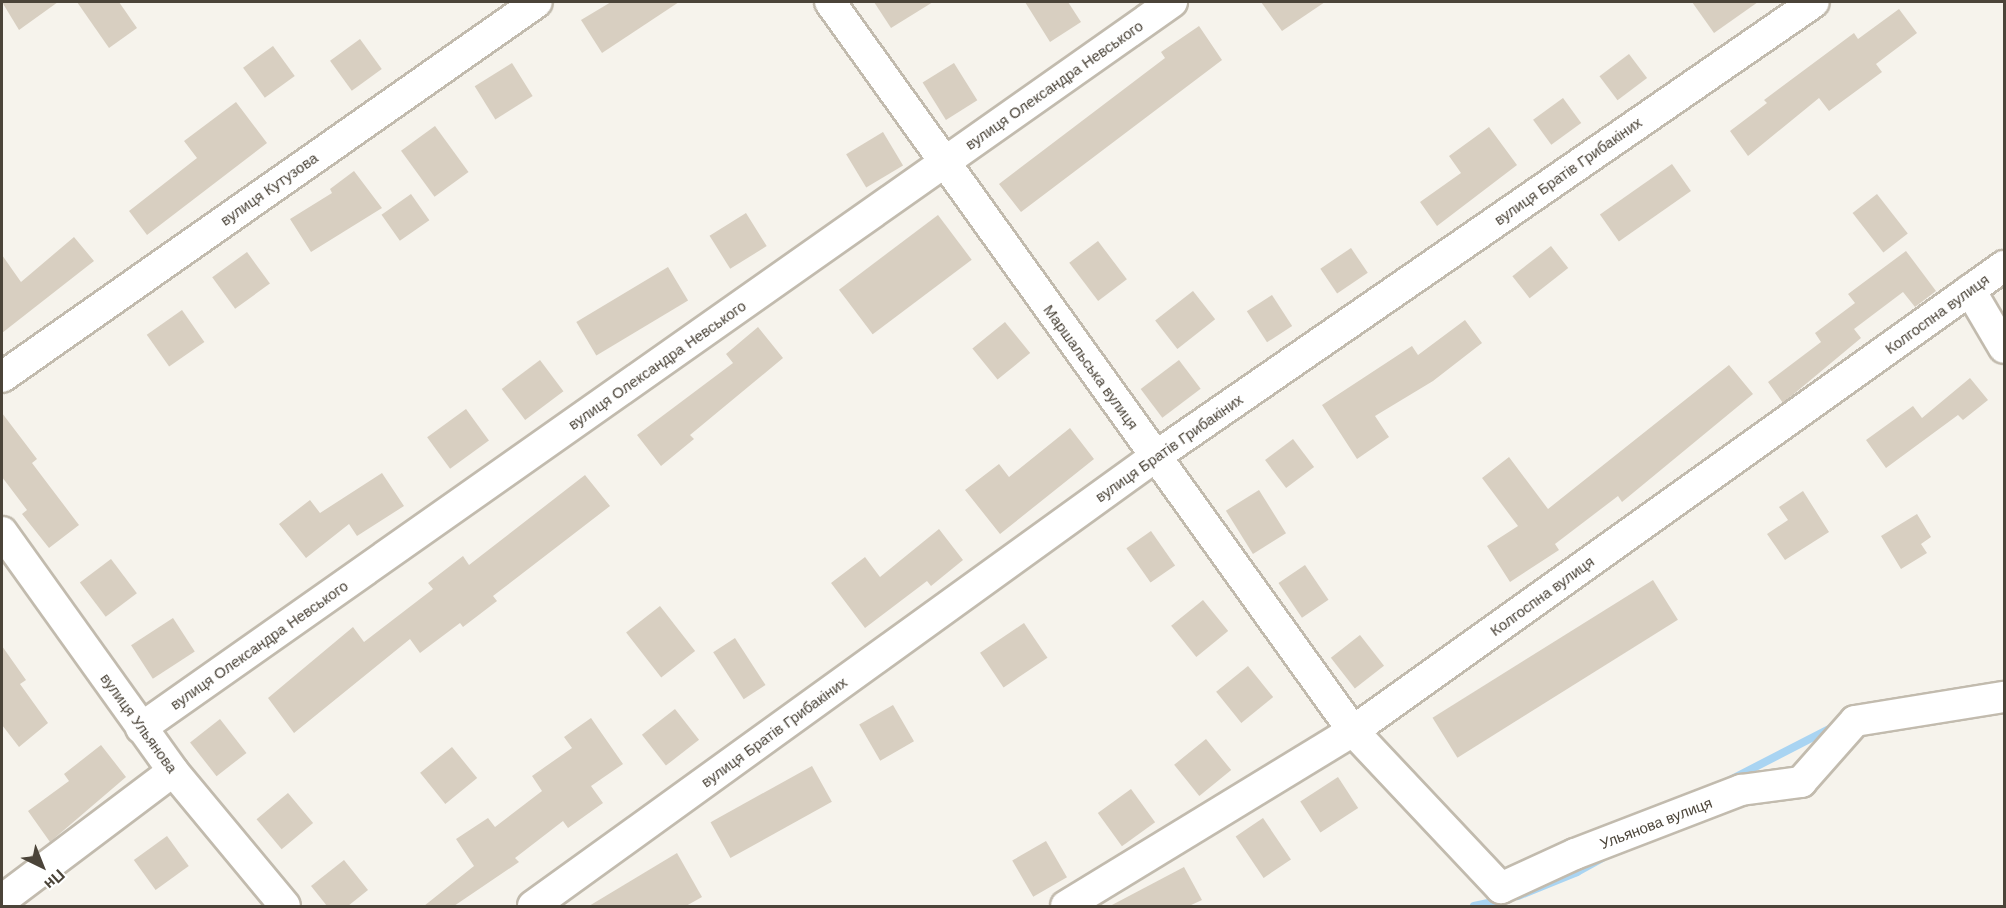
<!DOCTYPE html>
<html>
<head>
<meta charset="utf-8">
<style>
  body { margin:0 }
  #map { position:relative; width:2006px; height:908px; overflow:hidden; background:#f6f3ec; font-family:Arial,sans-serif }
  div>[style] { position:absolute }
  .stream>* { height:8px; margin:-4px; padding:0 4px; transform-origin:4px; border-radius:4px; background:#a9d4f2 }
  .building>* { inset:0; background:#d8cfc1; transform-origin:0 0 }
  .roads { filter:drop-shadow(2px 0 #c2bbae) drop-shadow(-2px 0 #c2bbae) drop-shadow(0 2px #c2bbae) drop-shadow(0 -2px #c2bbae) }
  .minor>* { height:30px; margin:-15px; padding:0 15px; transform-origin:15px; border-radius:15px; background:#fff }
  span { translate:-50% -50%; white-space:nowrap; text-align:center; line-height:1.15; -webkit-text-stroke:5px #fff; paint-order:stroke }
  .street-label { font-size:15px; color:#4b4439 }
  .frame { position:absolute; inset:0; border:3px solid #4b4439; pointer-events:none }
  .north { position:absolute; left:12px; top:836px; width:60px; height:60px; -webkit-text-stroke:4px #fff; paint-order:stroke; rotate:137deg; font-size:16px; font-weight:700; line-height:24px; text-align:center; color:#4b4439 }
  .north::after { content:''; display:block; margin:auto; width:21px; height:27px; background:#4b4439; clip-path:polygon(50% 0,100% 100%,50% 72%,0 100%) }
</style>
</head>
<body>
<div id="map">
  <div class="stream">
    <i style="left:1728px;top:781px;width:123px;rotate:-27.2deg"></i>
    <i style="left:1518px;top:896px;width:64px;rotate:-22.1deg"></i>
    <i style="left:1577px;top:872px;width:29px;rotate:-29deg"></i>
    <i style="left:1474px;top:906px;width:33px;rotate:-12deg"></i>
  </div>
  <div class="building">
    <i style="clip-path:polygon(2px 2px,58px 2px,19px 30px)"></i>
    <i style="clip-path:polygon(77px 2px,119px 2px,137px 28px,109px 48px)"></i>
    <i style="clip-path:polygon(611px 2px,679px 2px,602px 53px,581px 20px)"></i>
    <i style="clip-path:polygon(874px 2px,933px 2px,891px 28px)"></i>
    <i style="clip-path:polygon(1025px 2px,1068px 2px,1081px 22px,1050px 42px)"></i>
    <i style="clip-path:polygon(1261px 2px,1325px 2px,1282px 31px)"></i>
    <i style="clip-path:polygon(1692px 2px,1758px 2px,1714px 33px)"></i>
    <i style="clip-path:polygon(1899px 9px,1917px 33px,1876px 64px,1882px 72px,1829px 111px,1819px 98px,1748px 156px,1730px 131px,1767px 103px,1764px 100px,1854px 33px,1858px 39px)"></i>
    <i style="clip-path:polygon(1199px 26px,1222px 60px,1021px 212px,999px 184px,1165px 58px,1161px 52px)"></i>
    <i style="left:360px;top:39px;width:37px;height:37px;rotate:54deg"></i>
    <i style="left:273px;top:46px;width:37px;height:37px;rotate:54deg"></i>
    <i style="left:1629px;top:54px;width:30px;height:37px;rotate:53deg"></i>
    <i style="left:512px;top:63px;width:39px;height:44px;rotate:58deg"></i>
    <i style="left:954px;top:63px;width:44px;height:37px;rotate:58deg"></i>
    <i style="left:1563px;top:98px;width:31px;height:37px;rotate:54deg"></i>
    <i style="clip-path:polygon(236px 102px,267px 143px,147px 235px,129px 211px,197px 158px,184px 141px)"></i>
    <i style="left:435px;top:126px;width:57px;height:42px;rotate:54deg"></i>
    <i style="clip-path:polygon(1489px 127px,1517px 165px,1437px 226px,1420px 202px,1461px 173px,1449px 156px)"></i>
    <i style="left:883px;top:132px;width:39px;height:43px;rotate:59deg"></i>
    <i style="left:1672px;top:164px;width:33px;height:88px;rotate:55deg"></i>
    <i style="clip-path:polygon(354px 171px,382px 208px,311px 252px,290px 219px,332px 193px,330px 189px)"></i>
    <i style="left:411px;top:194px;width:32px;height:36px;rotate:55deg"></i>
    <i style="left:1877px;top:194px;width:50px;height:31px;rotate:52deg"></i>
    <i style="left:746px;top:213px;width:39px;height:43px;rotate:58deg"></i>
    <i style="left:938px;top:215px;width:56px;height:124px;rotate:53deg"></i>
    <i style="clip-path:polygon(74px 237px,94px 261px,2px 333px,2px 255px,21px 282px)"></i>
    <i style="left:1098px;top:241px;width:48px;height:36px;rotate:53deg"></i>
    <i style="left:1551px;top:246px;width:28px;height:49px;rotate:52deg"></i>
    <i style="left:1351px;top:248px;width:30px;height:37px;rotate:56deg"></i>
    <i style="clip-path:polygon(1906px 251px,1936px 291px,1915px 307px,1903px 292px,1854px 329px,1861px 338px,1783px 403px,1768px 382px,1821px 342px,1815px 333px,1855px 303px,1848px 294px)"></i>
    <i style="left:247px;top:252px;width:39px;height:43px;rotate:54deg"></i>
    <i style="left:668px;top:267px;width:39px;height:107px;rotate:59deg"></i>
    <i style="left:1193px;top:291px;width:36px;height:48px;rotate:52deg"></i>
    <i style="left:1272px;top:295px;width:37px;height:30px;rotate:57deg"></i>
    <i style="left:182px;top:310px;width:39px;height:43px;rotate:55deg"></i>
    <i style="clip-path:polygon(1465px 320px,1482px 343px,1433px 381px,1375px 416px,1389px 437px,1357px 459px,1322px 405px,1412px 346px,1418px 355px)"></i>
    <i style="left:1005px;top:322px;width:40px;height:42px;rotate:51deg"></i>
    <i style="clip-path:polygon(758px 327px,783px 358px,690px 435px,694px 439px,661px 466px,637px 435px,733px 363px,726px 354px)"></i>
    <i style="left:540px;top:360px;width:39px;height:48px;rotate:53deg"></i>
    <i style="left:1179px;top:360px;width:36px;height:48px;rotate:53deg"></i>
    <i style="clip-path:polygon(1729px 365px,1753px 394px,1622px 502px,1618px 496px,1555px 544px,1559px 550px,1510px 582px,1487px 546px,1518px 526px,1482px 478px,1509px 457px,1548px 509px)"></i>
    <i style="clip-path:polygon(1970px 378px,1988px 400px,1963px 420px,1958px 415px,1886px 468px,1866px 440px,1913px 406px,1922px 418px)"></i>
    <i style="left:466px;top:409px;width:39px;height:48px;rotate:54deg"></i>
    <i style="clip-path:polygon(2px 413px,37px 459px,32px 463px,79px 525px,49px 548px,22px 514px,27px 510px,2px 477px)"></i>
    <i style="clip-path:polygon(1070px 428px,1094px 459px,1000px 534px,965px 490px,999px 464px,1009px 477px)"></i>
    <i style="left:1293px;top:439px;width:35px;height:35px;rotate:53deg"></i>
    <i style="clip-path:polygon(382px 473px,404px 506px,357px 536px,349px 524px,306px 558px,279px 524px,310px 500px,320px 513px)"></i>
    <i style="clip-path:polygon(585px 475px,610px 506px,493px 596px,497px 601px,463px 627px,460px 623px,420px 653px,410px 639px,294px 733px,268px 698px,353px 627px,364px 642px,433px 589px,428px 583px,463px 556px,469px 565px)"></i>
    <i style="left:1259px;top:490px;width:51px;height:39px;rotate:58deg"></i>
    <i style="clip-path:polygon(1803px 491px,1829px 532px,1785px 560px,1767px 534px,1788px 520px,1779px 507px)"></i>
    <i style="clip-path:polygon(1917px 514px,1931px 537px,1921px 544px,1927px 553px,1901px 569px,1881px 536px)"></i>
    <i style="clip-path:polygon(939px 529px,963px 560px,931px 586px,927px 581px,865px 628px,831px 583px,865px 557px,880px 577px)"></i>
    <i style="left:1151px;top:531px;width:42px;height:30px;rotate:55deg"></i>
    <i style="left:111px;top:559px;width:43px;height:39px;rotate:53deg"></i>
    <i style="left:1305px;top:565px;width:42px;height:32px;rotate:56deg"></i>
    <i style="left:1653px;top:580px;width:47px;height:260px;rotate:58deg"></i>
    <i style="left:1203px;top:600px;width:40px;height:41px;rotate:51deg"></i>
    <i style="left:660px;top:606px;width:57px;height:43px;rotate:52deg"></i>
    <i style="left:173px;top:618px;width:40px;height:50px;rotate:57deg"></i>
    <i style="left:1024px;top:623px;width:42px;height:53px;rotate:56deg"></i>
    <i style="left:1360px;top:635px;width:39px;height:37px;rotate:52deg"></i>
    <i style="left:735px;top:638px;width:56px;height:26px;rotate:57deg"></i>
    <i style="clip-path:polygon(2px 646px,26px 680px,20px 684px,48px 723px,19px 747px,2px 725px)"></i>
    <i style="left:1248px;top:666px;width:40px;height:41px;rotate:51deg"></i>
    <i style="left:893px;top:705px;width:42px;height:39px;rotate:60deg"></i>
    <i style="left:675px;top:709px;width:39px;height:42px;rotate:52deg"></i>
    <i style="clip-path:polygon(591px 718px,623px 764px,591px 786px,603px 803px,568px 828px,563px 821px,515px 858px,519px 862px,454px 906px,424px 906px,474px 866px,456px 839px,488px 818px,495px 827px,542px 791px,532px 776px,572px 748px,564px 737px)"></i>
    <i style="left:220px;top:719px;width:43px;height:38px;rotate:52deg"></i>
    <i style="left:1206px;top:739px;width:40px;height:41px;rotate:51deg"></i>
    <i style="clip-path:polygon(101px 745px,126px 777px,50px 842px,28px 811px,69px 781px,64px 774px)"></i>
    <i style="left:452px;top:747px;width:40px;height:41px;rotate:51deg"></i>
    <i style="left:812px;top:766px;width:41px;height:116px;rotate:61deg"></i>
    <i style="left:1338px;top:777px;width:37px;height:45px;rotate:57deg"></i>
    <i style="left:1131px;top:789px;width:41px;height:41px;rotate:54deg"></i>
    <i style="left:288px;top:793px;width:39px;height:41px;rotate:50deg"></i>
    <i style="left:1263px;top:818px;width:50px;height:33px;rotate:56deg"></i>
    <i style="left:167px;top:836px;width:37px;height:41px;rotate:54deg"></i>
    <i style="left:1046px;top:841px;width:42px;height:39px;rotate:60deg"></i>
    <i style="clip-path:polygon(677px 853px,702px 897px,686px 906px,589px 906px)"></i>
    <i style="clip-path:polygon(344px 860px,368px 890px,348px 906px,327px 906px,311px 886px)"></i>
    <i style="clip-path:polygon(1184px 867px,1202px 900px,1189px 906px,1110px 906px)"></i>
  </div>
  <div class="roads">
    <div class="minor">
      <i style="left:830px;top:2px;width:897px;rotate:54.34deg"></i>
      <i style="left:1353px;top:731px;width:216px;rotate:46.7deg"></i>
      <i style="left:1501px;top:888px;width:81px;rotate:-24.7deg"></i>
      <i style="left:1575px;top:854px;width:178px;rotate:-21.1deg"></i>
      <i style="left:1741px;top:790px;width:61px;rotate:-7.6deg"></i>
      <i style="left:1801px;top:782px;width:81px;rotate:-48.5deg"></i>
      <i style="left:1855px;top:721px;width:151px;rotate:-9.2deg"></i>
      <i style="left:1970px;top:290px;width:67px;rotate:59.6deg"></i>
      <i style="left:2px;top:377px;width:653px;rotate:-35.03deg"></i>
      <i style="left:2px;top:532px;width:294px;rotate:54.4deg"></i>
      <i style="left:173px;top:771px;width:175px;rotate:50.3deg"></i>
      <i style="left:141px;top:728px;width:1261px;rotate:-35.15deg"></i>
      <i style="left:2px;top:900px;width:214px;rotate:-37deg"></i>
      <i style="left:533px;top:906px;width:769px;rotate:-35.84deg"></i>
      <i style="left:1156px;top:456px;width:799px;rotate:-34.6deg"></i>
      <i style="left:1066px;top:906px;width:336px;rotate:-31.4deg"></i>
      <i style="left:1353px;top:731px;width:800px;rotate:-35.54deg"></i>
    </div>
  </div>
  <div class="street-label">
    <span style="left:1054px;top:85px;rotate:-35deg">вулиця Олександра Невського</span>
    <span style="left:1568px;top:171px;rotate:-35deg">вулиця Братів Грибакіних</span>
    <span style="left:269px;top:189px;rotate:-35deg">вулиця Кутузова</span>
    <span style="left:1937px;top:314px;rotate:-36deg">Колгоспна вулиця</span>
    <span style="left:657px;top:365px;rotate:-35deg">вулиця Олександра Невського</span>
    <span style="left:1091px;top:367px;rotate:54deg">Маршальська вулиця</span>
    <span style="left:1169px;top:448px;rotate:-35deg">вулиця Братів Грибакіних</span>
    <span style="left:1542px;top:596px;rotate:-36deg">Колгоспна вулиця</span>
    <span style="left:259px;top:645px;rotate:-35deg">вулиця Олександра Невського</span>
    <span style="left:139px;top:723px;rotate:54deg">вулиця Ульянова</span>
    <span style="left:774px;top:732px;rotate:-36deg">вулиця Братів Грибакіних</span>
    <span style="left:1656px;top:823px;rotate:-21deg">Ульянова вулиця</span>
  </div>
  <div class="frame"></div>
  <div class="north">Пн</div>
</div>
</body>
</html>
